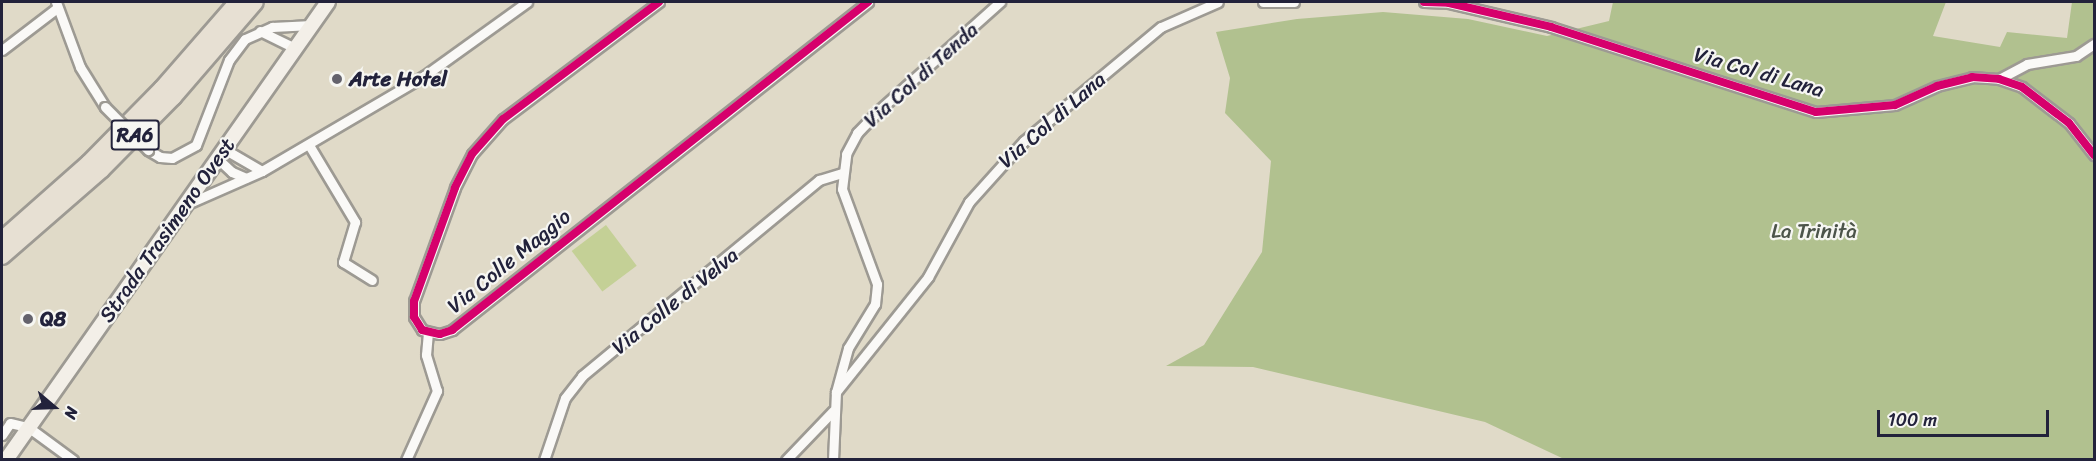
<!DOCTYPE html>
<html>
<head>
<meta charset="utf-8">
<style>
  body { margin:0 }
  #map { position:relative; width:2096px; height:461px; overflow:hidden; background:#e0dac8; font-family:Sriracha,sans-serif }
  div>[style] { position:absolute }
  .green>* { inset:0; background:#c4d096; transform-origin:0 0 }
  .forest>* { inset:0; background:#b1c18f }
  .roads { filter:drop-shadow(2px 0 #9d9a93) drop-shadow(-2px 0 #9d9a93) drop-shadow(0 2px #9d9a93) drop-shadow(0 -2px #9d9a93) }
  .minor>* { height:9px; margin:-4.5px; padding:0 4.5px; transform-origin:4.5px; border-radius:4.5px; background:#faf9f7 }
  .secondary>* { height:14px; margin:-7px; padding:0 7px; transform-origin:7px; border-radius:7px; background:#f3efe8 }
  .motorway>* { height:16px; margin:-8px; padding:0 8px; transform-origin:8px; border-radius:8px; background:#e7e0d3 }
  .bridges { filter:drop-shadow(2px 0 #9d9a93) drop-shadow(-2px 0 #9d9a93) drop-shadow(0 2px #9d9a93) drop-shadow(0 -2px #9d9a93) }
  .minor-bridge>* { height:9px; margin:-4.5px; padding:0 4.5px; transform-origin:4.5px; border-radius:4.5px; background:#faf9f7 }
  .cycleway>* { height:8px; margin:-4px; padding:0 4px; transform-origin:4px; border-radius:4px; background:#d6006c }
  .dots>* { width:16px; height:16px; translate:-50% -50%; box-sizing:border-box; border:3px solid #f6f6f2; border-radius:50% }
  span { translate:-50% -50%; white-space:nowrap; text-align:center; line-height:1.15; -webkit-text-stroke:4.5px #f6f6f2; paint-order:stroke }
  .shield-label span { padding:2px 4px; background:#f6f6f2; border:2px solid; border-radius:4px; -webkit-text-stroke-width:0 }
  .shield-label { font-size:20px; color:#22223b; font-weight:700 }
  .street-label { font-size:21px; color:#22223b }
  .poi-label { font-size:21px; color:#22223b; font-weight:700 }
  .left { translate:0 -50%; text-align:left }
  .park-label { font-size:21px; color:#4c544a }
  .frame { position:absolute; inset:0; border:3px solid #22223b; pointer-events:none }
  .north { position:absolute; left:24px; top:377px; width:60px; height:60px; -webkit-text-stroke:4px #f6f6f2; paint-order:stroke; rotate:109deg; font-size:16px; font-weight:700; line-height:24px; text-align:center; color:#22223b }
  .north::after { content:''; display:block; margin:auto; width:21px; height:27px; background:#22223b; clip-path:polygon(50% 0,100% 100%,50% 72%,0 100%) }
  .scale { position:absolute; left:1877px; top:410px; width:172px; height:27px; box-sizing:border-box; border:3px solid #22223b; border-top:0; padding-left:8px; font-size:18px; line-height:21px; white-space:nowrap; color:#22223b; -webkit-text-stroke:4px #f6f6f2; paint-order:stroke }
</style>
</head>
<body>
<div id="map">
  <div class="green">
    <i style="left:606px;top:225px;width:51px;height:43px;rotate:53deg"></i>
  </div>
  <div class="forest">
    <i style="clip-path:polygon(1613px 2px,1946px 2px,1933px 36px,2000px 47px,2007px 32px,2067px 38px,2072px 2px,2094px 2px,2094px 459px,1564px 459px,1485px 422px,1253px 367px,1166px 366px,1204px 345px,1262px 252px,1271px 161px,1225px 113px,1230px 78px,1216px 32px,1297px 19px,1383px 12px,1468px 19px,1547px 36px,1609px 21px)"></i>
  </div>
  <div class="roads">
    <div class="minor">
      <i style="left:56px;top:2px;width:69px;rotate:69.7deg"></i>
      <i style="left:80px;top:67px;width:47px;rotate:58deg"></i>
      <i style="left:659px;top:2px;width:195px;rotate:143.1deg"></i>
      <i style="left:503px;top:119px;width:47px;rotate:131.5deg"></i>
      <i style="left:472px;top:154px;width:38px;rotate:117deg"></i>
      <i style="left:455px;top:188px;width:120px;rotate:109.9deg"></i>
      <i style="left:414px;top:301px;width:16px;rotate:90deg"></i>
      <i style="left:414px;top:317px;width:15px;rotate:58deg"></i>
      <i style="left:422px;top:330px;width:18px;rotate:13deg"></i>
      <i style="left:440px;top:334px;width:13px;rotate:-18deg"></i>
      <i style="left:452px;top:330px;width:530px;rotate:-38.25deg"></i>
      <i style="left:1263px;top:2px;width:31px"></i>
      <i style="left:1424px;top:2px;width:25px;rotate:2deg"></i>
      <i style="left:1449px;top:3px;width:105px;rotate:13.2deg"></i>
      <i style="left:1551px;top:27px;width:278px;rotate:17.8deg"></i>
      <i style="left:1816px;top:112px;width:79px;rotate:-5.1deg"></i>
      <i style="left:1895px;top:105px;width:46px;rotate:-24.3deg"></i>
      <i style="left:1937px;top:86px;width:36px;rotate:-14deg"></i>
      <i style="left:1972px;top:77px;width:27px;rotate:4deg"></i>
      <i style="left:1999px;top:79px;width:24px;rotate:19deg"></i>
      <i style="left:2022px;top:87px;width:59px;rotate:37.5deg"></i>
      <i style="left:2069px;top:123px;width:41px;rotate:52deg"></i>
      <i style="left:260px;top:31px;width:39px;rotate:26deg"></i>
      <i style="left:2px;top:50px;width:69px;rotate:-37.4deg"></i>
      <i style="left:1999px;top:79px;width:32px;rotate:-28deg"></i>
      <i style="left:2027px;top:64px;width:50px;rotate:-9.3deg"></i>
      <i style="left:2076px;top:56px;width:22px;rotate:-34deg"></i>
      <i style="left:309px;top:145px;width:90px;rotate:59.1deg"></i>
      <i style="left:355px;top:222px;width:42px;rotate:106.7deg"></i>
      <i style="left:343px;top:262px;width:34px;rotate:32deg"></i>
      <i style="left:224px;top:149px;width:44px;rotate:30.1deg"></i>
      <i style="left:148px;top:150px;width:14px;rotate:30deg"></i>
      <i style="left:160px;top:157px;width:12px;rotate:5deg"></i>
      <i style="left:172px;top:158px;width:27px;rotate:-28deg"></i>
      <i style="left:196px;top:145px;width:91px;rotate:-68.8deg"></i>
      <i style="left:229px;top:60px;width:26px;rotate:-53deg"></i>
      <i style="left:245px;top:39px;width:30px;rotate:-24deg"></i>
      <i style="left:272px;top:27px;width:40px;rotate:-2.9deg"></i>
      <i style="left:218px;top:159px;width:19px;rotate:43deg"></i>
      <i style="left:232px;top:172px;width:15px;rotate:23deg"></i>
      <i style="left:185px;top:205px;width:84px;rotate:-23.8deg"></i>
      <i style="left:262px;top:171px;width:188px;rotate:-30.4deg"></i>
      <i style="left:424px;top:76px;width:127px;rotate:-35.7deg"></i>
      <i style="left:836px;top:392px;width:147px;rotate:-51.3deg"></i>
      <i style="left:928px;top:277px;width:85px;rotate:-61.3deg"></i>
      <i style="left:969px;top:202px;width:82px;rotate:-48deg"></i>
      <i style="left:1024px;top:141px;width:178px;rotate:-39.8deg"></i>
      <i style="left:1161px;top:27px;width:62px;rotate:-23.7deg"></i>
      <i style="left:2px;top:435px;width:14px;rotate:-56deg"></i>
      <i style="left:10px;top:423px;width:18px;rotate:13deg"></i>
      <i style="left:28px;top:427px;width:56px;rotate:36.3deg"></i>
      <i style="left:406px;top:460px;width:76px;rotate:-65.8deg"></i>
      <i style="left:437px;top:391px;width:38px;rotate:-107deg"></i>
      <i style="left:426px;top:355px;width:22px;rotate:-85deg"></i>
      <i style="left:544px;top:460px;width:65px;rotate:-71.3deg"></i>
      <i style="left:565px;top:398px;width:28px;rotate:-52deg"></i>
      <i style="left:582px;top:376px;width:308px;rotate:-39.6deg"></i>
      <i style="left:819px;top:180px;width:24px;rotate:-17deg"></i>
      <i style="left:786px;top:460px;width:68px;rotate:-46.2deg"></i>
      <i style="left:833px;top:460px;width:68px;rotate:-87.5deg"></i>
      <i style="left:836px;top:392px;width:46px;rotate:-74.7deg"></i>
      <i style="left:848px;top:348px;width:52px;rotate:-58.5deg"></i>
      <i style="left:875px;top:304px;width:20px;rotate:-84deg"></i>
      <i style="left:877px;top:284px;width:101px;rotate:-110.2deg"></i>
      <i style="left:842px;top:189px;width:35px;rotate:-83deg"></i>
      <i style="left:846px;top:154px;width:24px;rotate:-62deg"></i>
      <i style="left:857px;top:133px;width:30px;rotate:-46deg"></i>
      <i style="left:878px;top:111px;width:164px;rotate:-41.8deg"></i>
    </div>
    <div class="secondary">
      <i style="left:6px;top:460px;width:560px;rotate:-54.89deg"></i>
    </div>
    <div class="motorway">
      <i style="left:2px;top:240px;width:116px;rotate:-41.5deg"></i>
      <i style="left:89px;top:163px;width:104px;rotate:-45.4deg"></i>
      <i style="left:162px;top:89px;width:116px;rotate:-48.9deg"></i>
      <i style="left:2px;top:256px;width:131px;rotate:-41deg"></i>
      <i style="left:101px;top:170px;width:103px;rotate:-45.4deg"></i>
      <i style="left:173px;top:97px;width:125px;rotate:-49.2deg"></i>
    </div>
  </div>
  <div class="bridges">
    <div class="minor-bridge">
      <i style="left:105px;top:107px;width:61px;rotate:45deg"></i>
    </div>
  </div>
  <div class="cycleway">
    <i style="left:659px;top:2px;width:195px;rotate:143.1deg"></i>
    <i style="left:503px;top:119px;width:47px;rotate:131.5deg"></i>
    <i style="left:472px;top:154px;width:38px;rotate:117deg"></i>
    <i style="left:455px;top:188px;width:120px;rotate:109.9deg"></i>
    <i style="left:414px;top:301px;width:16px;rotate:90deg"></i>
    <i style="left:414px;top:317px;width:15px;rotate:58deg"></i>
    <i style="left:422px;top:330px;width:18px;rotate:13deg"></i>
    <i style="left:440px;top:334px;width:13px;rotate:-18deg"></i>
    <i style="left:452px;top:330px;width:530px;rotate:-38.25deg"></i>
    <i style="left:1424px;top:2px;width:25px;rotate:2deg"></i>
    <i style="left:1449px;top:3px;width:105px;rotate:13.2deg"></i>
    <i style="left:1551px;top:27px;width:278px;rotate:17.8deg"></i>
    <i style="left:1816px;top:112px;width:79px;rotate:-5.1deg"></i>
    <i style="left:1895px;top:105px;width:46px;rotate:-24.3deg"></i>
    <i style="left:1937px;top:86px;width:36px;rotate:-14deg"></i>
    <i style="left:1972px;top:77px;width:27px;rotate:4deg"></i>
    <i style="left:1999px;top:79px;width:24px;rotate:19deg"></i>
    <i style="left:2022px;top:87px;width:59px;rotate:37.5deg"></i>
    <i style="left:2069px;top:123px;width:41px;rotate:52deg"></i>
  </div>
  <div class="dots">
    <i style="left:337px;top:79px;background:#64626c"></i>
    <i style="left:28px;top:319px;background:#64626c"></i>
  </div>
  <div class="shield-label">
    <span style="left:135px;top:135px">RA6</span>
  </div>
  <div class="street-label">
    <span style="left:1759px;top:72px;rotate:16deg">Via Col di Lana</span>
    <span style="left:921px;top:75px;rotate:-42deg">Via Col di Tenda</span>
    <span style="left:1052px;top:120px;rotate:-41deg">Via Col di Lana</span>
    <span style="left:167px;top:230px;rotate:-55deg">Strada Trasimeno Ovest</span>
    <span style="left:509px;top:261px;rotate:-39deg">Via Colle Maggio</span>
    <span style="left:675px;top:301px;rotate:-39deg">Via Colle di Velva</span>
  </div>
  <div class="poi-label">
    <span class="left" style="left:349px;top:79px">Arte Hotel</span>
    <span class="left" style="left:40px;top:319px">Q8</span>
  </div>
  <div class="park-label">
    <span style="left:1814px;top:231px">La Trinità</span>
  </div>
  <div class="frame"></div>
  <div class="north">N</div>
  <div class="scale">100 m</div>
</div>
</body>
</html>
